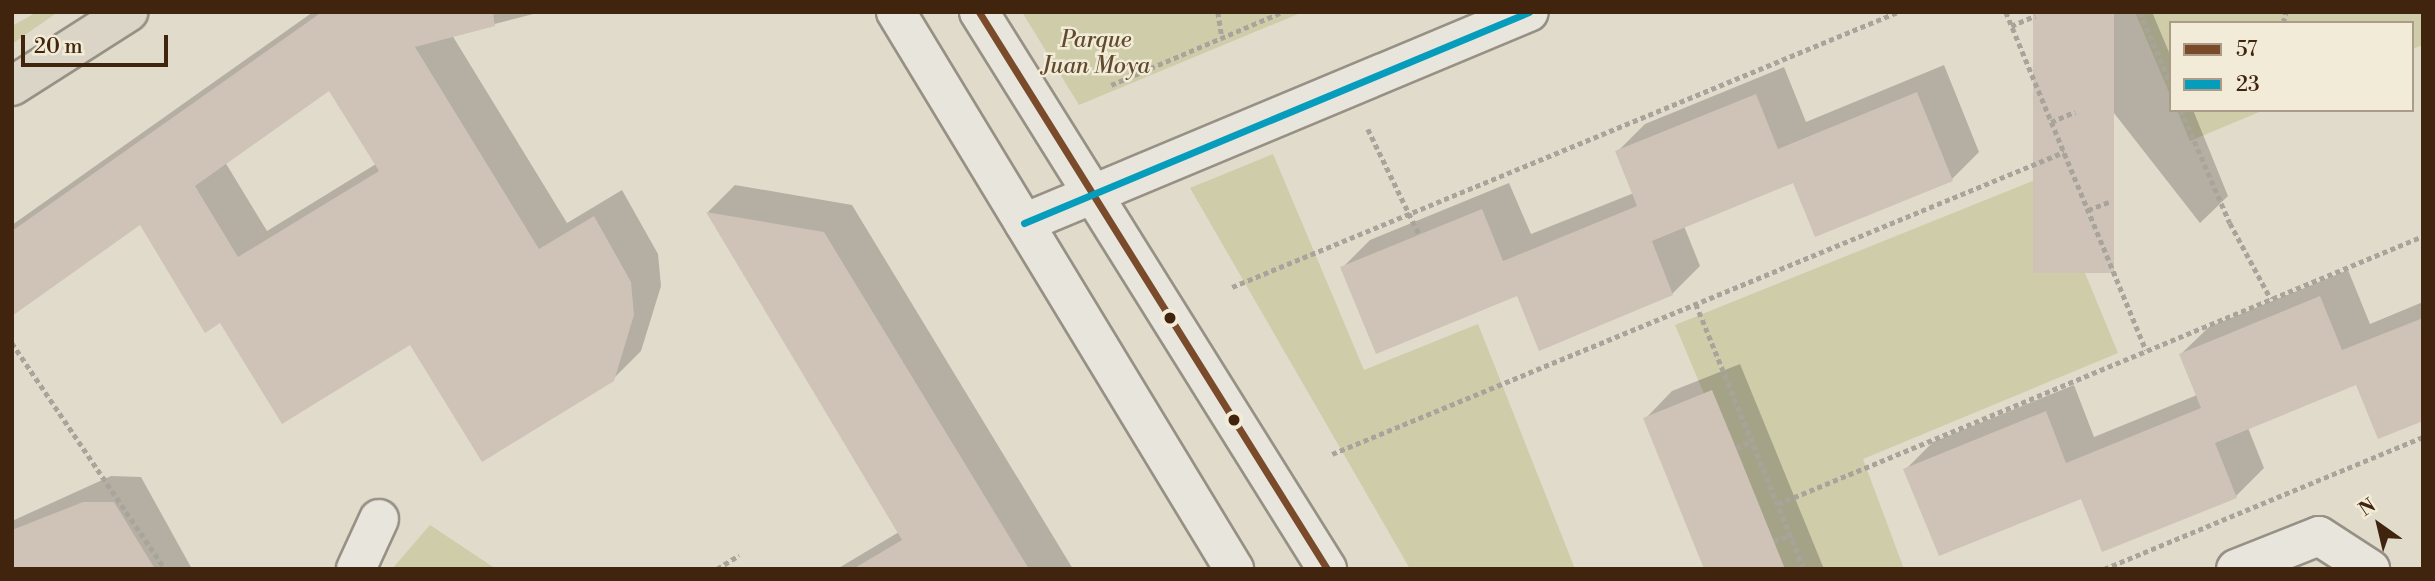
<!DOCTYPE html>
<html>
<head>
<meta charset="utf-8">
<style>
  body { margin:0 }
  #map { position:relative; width:2435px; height:581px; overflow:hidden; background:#e1dbcb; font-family:"Libre Bodoni",serif }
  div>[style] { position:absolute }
  .green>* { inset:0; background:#cecca9 }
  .shadow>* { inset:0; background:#0003 }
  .building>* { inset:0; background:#cfc2b6; transform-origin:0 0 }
  .path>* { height:4.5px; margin-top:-2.25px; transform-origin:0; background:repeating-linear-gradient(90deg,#a9a49b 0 5px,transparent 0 8.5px) }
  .roads { filter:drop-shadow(2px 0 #979085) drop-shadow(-2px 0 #979085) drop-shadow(0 2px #979085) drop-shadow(0 -2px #979085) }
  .minor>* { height:38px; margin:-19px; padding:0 19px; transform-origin:19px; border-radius:19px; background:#e8e5dd }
  .major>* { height:38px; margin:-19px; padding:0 19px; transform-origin:19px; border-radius:19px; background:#dbd5c8 }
  .bus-1>* { height:7px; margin:-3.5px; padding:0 3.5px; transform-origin:3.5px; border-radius:3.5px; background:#7a4b2a }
  .bus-2>* { height:7px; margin:-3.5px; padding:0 3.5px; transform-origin:3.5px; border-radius:3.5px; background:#069cbb }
  .dots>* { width:19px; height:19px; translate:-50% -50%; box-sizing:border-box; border:4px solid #f2ebd7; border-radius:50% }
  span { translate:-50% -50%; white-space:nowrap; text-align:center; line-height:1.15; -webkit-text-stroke:5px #f2ebd7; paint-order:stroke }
  .park-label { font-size:23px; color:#604b2e; font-style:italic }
  .frame { position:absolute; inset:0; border:14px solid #40240e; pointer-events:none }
  .legend { position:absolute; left:2169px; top:21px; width:245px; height:91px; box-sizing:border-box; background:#f2ebd7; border:2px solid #ab9b87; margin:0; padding:9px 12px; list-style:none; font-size:21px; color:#40240e }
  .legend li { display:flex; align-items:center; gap:14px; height:35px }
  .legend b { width:35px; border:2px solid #ab9b87 }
  .north { position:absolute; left:2344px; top:490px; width:70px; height:70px; -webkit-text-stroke:5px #f2ebd7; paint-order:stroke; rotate:326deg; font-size:19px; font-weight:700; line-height:28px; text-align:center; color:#40240e }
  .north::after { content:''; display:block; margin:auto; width:24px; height:32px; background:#40240e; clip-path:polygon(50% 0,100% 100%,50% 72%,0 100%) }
  .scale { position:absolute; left:21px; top:35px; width:147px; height:32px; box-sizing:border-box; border:4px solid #40240e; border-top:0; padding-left:9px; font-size:21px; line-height:24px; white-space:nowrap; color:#40240e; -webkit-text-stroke:5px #f2ebd7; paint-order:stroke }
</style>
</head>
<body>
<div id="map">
  <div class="green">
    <i style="clip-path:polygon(37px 12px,58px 12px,12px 44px,12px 26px)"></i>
    <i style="clip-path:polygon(1022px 12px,1303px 12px,1079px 105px)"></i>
    <i style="clip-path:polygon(2135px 12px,2423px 12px,2423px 45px,2412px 49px,2412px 23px,2171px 23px,2171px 97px)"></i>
    <i style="clip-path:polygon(2177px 110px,2264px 110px,2190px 141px)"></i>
    <i style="clip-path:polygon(1273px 154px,1364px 370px,1478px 324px,1575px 569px,1410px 569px,1190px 188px)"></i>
    <i style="clip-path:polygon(2045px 176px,2118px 353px,1863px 459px,1904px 569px,1778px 569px,1675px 325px)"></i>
    <i style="clip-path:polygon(430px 525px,496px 569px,392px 569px)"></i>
  </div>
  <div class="shadow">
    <i style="clip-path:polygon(evenodd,313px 12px,541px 12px,452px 35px,567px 223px,622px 190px,658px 254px,661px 286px,641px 351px,613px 379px,411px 343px,220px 320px,140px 223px,12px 314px,12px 225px,313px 12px,329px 88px,376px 164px,267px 231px,225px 162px,329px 88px)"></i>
    <i style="clip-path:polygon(2035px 12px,2152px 12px,2171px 57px,2171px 110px,2193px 110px,2228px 196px,2200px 223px)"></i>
    <i style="clip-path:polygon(1944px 65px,1979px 152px,1952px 179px,1794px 181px,1684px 226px,1700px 266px,1672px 294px,1518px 294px,1342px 268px,1370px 240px,1509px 183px,1531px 234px,1634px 193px,1617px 152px,1645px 124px,1784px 67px,1806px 122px)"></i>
    <i style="clip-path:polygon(735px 185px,852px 205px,1073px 569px,837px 569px,899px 532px,708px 212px)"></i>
    <i style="clip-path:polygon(2348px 270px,2370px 324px,2423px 302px,2423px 419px,2357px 383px,2248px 428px,2264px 468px,2236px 496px,1906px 469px,1933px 442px,2074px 385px,2094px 437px,2197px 395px,2181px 354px,2209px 327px)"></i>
    <i style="clip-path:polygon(1740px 364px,1824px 569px,1706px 569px,1645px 419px,1672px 391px)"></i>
    <i style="clip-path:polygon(111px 476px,141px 477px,192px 569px,12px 569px,12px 521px)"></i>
  </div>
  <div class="building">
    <i style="clip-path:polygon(evenodd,322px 12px,493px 12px,495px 26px,415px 47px,539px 249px,594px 216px,631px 282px,634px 315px,614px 381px,482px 462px,410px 345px,282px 424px,220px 323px,205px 333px,140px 225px,12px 316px,12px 231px,322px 12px,329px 91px,379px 171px,238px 257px,195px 186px,329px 91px)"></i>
    <i style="left:2033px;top:12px;width:81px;height:261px"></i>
    <i style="clip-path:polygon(1917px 92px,1953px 181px,1815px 237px,1793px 183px,1652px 241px,1673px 295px,1539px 351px,1517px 296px,1376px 354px,1340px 267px,1482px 209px,1503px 261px,1637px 206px,1615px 151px,1756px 94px,1778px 149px)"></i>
    <i style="clip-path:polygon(706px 212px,824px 232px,1029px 569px,853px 569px,902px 540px)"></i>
    <i style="clip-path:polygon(2320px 296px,2342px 350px,2423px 318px,2423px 421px,2378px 439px,2356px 385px,2215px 443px,2237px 498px,2102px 552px,2081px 499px,1939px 556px,1903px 469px,2046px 411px,2066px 463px,2201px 408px,2179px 354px)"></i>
    <i style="clip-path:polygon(1712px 390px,1736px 448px,1785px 569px,1704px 569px,1643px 418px)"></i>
    <i style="clip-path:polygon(83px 502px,114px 502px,155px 569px,12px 569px,12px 530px)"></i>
  </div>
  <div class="path">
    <i style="left:1218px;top:12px;width:26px;rotate:81deg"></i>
    <i style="left:2006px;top:12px;width:366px;rotate:67.5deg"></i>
    <i style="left:2140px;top:12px;width:79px;rotate:67deg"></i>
    <i style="left:2283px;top:23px;width:11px;rotate:-75deg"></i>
    <i style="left:2011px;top:26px;width:26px;rotate:-23deg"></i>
    <i style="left:1111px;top:85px;width:186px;rotate:-23.1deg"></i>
    <i style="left:2181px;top:110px;width:123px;rotate:66.6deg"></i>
    <i style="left:2230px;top:223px;width:86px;rotate:61.7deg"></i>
    <i style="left:2051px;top:122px;width:26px;rotate:-23deg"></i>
    <i style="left:1368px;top:129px;width:117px;rotate:64.1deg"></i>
    <i style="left:2088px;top:210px;width:25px;rotate:-21deg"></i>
    <i style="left:1232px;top:287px;width:721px;rotate:-22.44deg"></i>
    <i style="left:1696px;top:304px;width:286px;rotate:67.8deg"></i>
    <i style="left:12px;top:343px;width:273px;rotate:55.9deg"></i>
    <i style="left:1736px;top:448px;width:17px;rotate:-24deg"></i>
    <i style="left:1332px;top:454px;width:792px;rotate:-22.42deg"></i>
    <i style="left:1778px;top:504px;width:698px;rotate:-22.56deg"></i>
    <i style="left:1774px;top:541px;width:18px;rotate:-19deg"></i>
    <i style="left:717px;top:569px;width:26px;rotate:-32deg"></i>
    <i style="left:2104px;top:569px;width:345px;rotate:-22.5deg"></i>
  </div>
  <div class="roads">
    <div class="minor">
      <i style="left:896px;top:12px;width:652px;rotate:58.75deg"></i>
      <i style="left:979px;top:12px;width:657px;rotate:58deg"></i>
      <i style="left:1024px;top:223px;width:547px;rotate:-22.68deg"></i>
      <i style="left:356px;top:569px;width:55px;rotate:-65.3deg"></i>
      <i style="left:2236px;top:569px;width:89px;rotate:-21.7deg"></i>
      <i style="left:2319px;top:536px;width:61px;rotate:32.9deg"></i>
    </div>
    <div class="major">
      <i style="left:12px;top:86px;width:138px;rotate:-32.5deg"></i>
    </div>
  </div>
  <div class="bus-1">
    <i style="left:979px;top:12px;width:657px;rotate:58deg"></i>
  </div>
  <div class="bus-2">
    <i style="left:1024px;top:223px;width:547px;rotate:-22.68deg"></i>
  </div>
  <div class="dots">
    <i style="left:1170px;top:318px;background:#40240e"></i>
    <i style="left:1234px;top:420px;background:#40240e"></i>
  </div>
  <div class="park-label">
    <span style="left:1096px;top:53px">Parque<br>Juan Moya</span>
  </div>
  <div class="frame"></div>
  <ul class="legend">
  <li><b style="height:9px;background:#7a4b2a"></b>57</li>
  <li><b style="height:9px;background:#069cbb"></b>23</li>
  </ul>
  <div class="north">N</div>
  <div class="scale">20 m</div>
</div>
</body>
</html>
